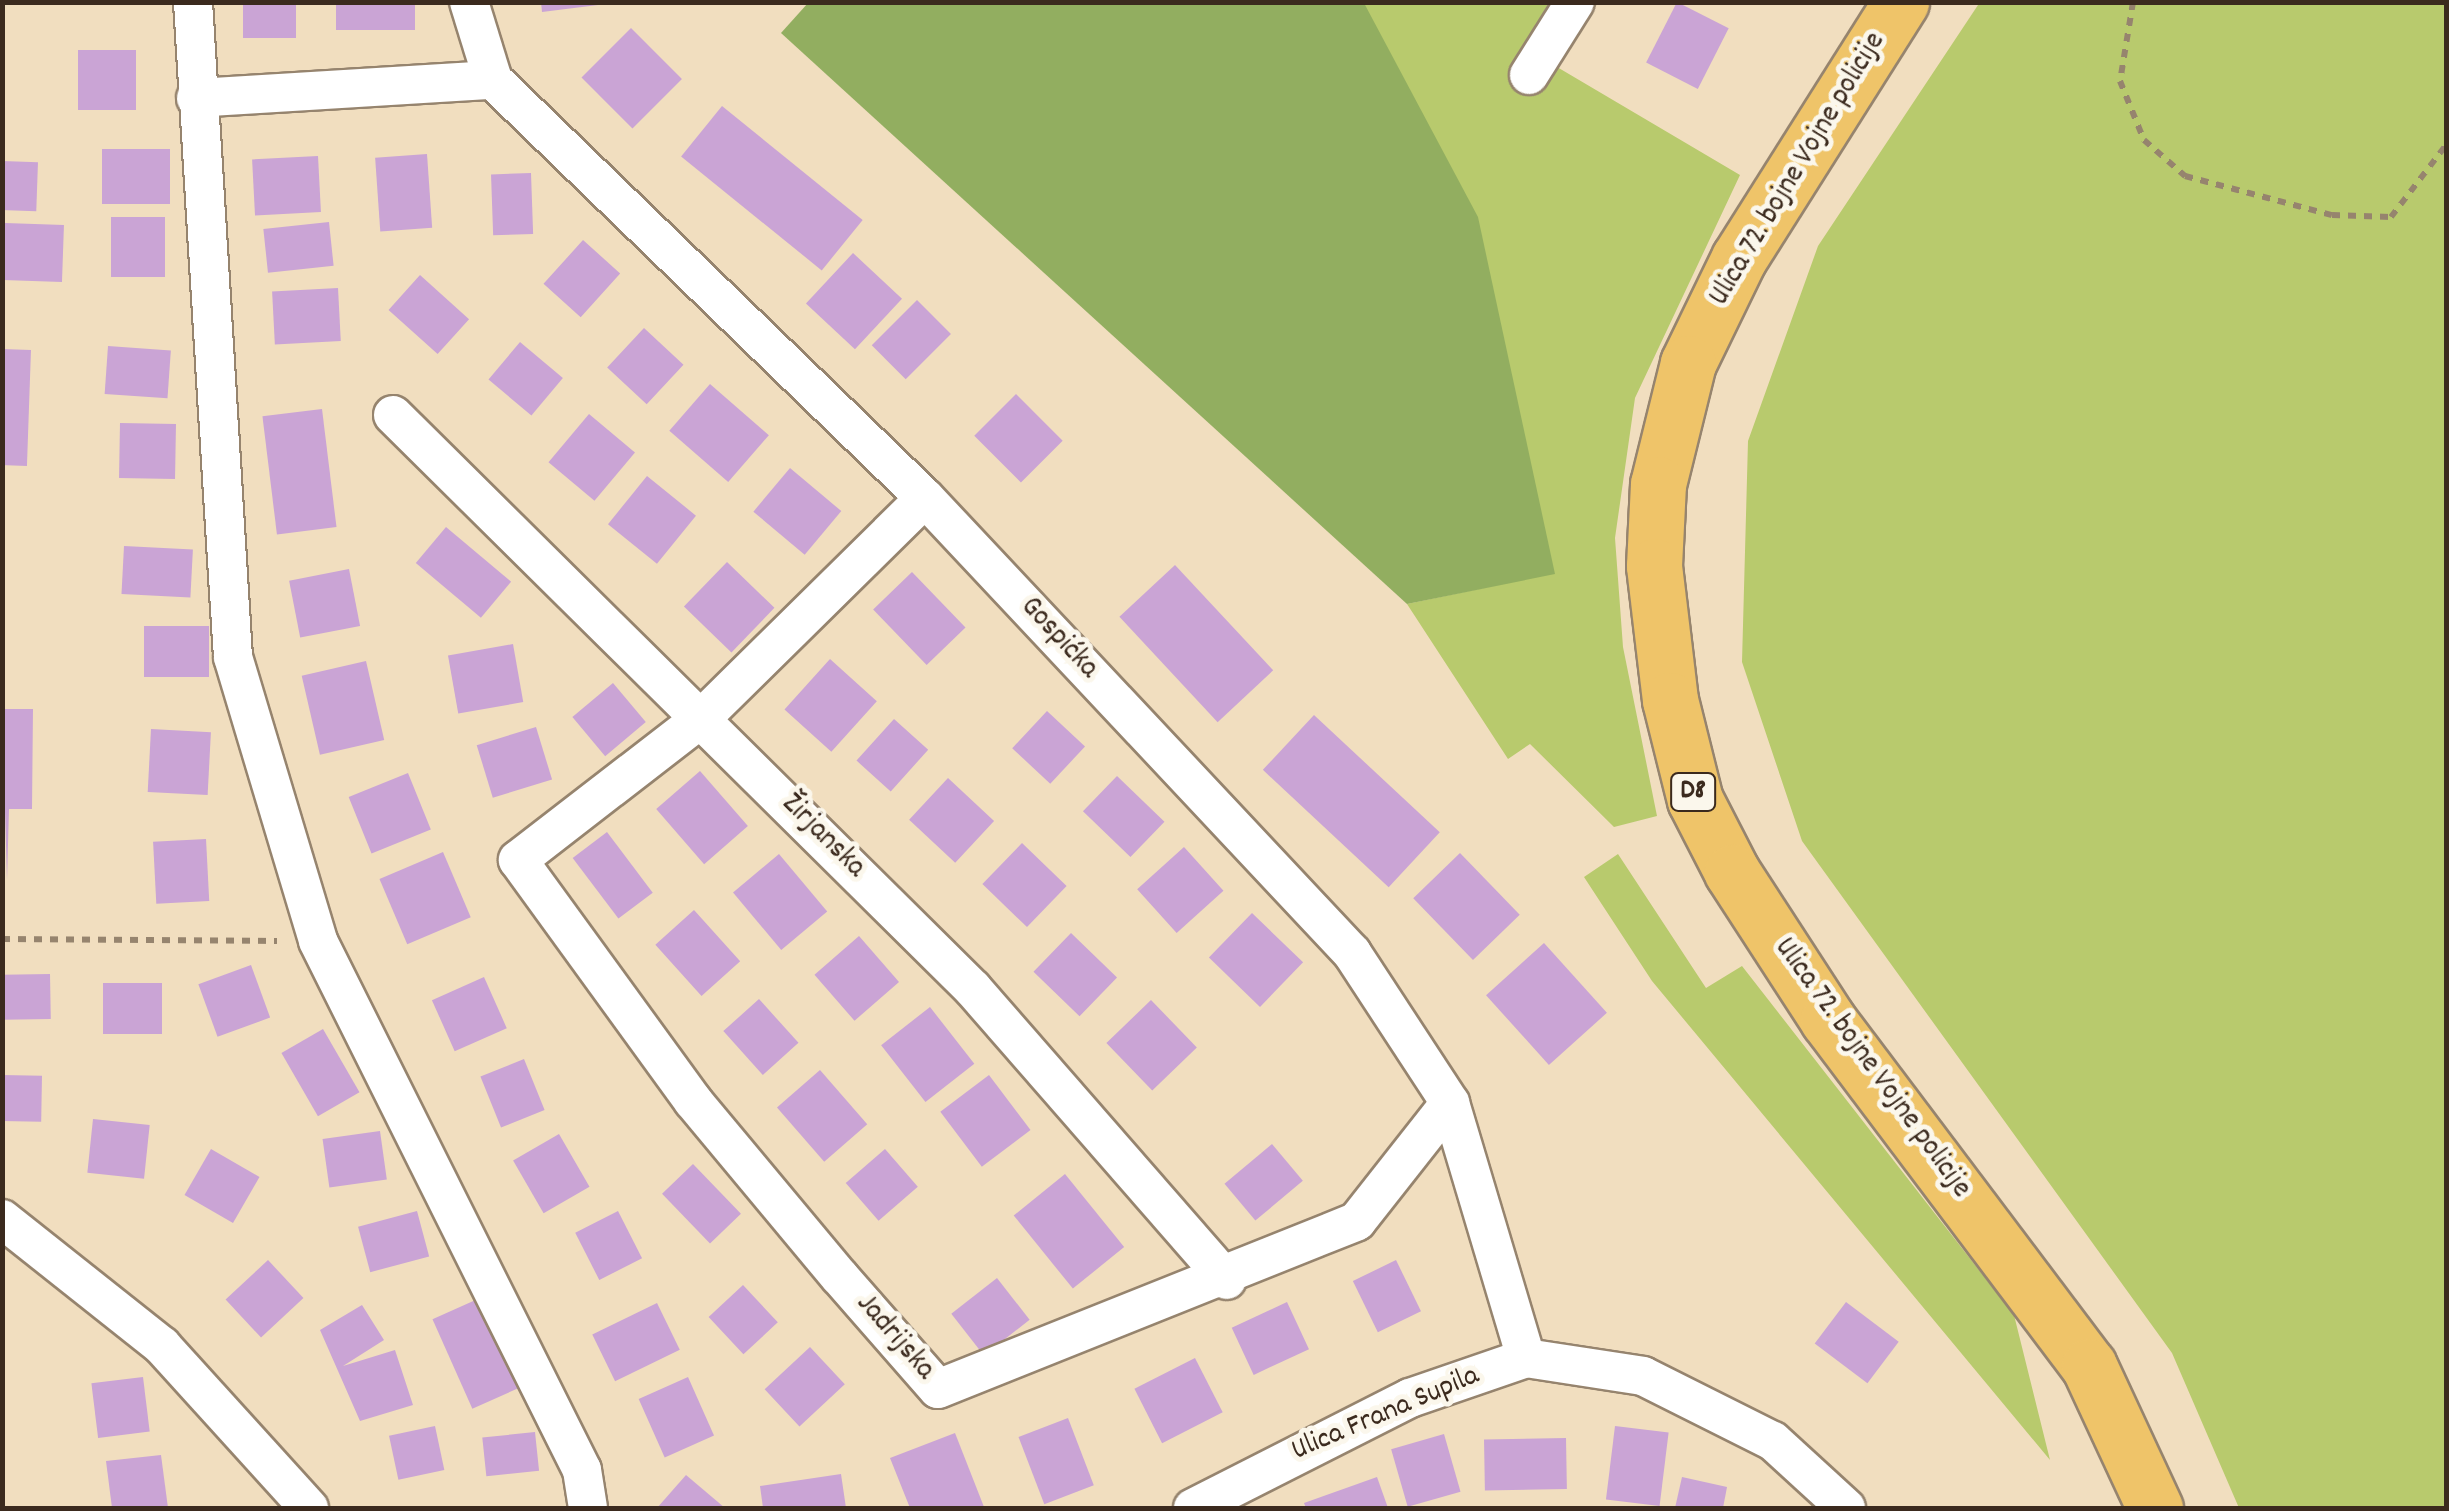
<!DOCTYPE html>
<html>
<head>
<meta charset="utf-8">
<style>
  body { margin:0 }
  #map { position:relative; width:2449px; height:1511px; overflow:hidden; background:#f1debf; font-family:Dekko,sans-serif }
  div>[style] { position:absolute }
  .green>* { inset:0; background:#b8ca6d }
  .forest>* { inset:0; background:#92ae60 }
  .building>* { inset:0; background:#caa4d5; transform-origin:0 0 }
  .path>* { height:6px; margin-top:-3px; transform-origin:0; background:repeating-linear-gradient(90deg,#96846e 0 8px,transparent 0 16px) }
  .roads { filter:drop-shadow(2px 0 #96846e) drop-shadow(-2px 0 #96846e) drop-shadow(0 2px #96846e) drop-shadow(0 -2px #96846e) }
  .minor>* { height:38px; margin:-19px; padding:0 19px; transform-origin:19px; border-radius:19px; background:#fff }
  .primary>* { height:55px; margin:-27.5px; padding:0 27.5px; transform-origin:27.5px; border-radius:27.5px; background:#efc469 }
  span { translate:-50% -50%; white-space:nowrap; text-align:center; line-height:1.15; -webkit-text-stroke:10px #fbf7ec; paint-order:stroke }
  .shield-label span { padding:2px 8px; background:#fbf7ec; border:2px solid; border-radius:8px; -webkit-text-stroke-width:0 }
  .shield-label { font-size:28px; color:#3b2a1e; font-weight:700 }
  .street-label { font-size:30px; color:#3b2a1e }
  .frame { position:absolute; inset:0; border:5px solid #3b2a1e; pointer-events:none }
</style>
</head>
<body>
<div id="map">
  <div class="green">
    <i style="clip-path:polygon(1980px 2px,2446px 3px,2446px 1508px,2239px 1508px,2172px 1353px,1802px 841px,1742px 662px,1748px 441px,1818px 246px)"></i>
    <i style="clip-path:polygon(1364px 3px,1549px 3px,1523px 47px,1740px 175px,1635px 398px,1615px 538px,1623px 647px,1657px 816px,1614px 827px,1530px 744px,1508px 759px,1407px 604px,1554px 573px)"></i>
    <i style="clip-path:polygon(1618px 854px,1706px 988px,1742px 966px,2014px 1315px,2050px 1460px,1652px 981px,1584px 877px)"></i>
  </div>
  <div class="forest">
    <i style="clip-path:polygon(808px 3px,1364px 3px,1478px 217px,1555px 574px,1407px 604px,781px 33px)"></i>
  </div>
  <div class="building">
    <i style="left:243px;top:2px;width:53px;height:36px"></i>
    <i style="left:336px;top:2px;width:79px;height:28px"></i>
    <i style="clip-path:polygon(541px 2px,598px 2px,598px 5px,542px 12px)"></i>
    <i style="left:1677px;top:2px;width:58px;height:68px;rotate:27deg"></i>
    <i style="left:631px;top:28px;width:72px;height:70px;rotate:45deg"></i>
    <i style="left:78px;top:50px;width:58px;height:60px"></i>
    <i style="left:722px;top:106px;width:181px;height:65px;rotate:39deg"></i>
    <i style="left:102px;top:149px;width:68px;height:55px"></i>
    <i style="left:427px;top:154px;width:74px;height:52px;rotate:86deg"></i>
    <i style="left:318px;top:156px;width:56px;height:66px;rotate:87deg"></i>
    <i style="left:2px;top:161px;width:36px;height:49px;rotate:2deg"></i>
    <i style="left:531px;top:173px;width:61px;height:40px;rotate:88deg"></i>
    <i style="left:111px;top:217px;width:54px;height:60px"></i>
    <i style="left:329px;top:222px;width:44px;height:66px;rotate:84deg"></i>
    <i style="left:5px;top:223px;width:59px;height:57px;rotate:2deg"></i>
    <i style="left:583px;top:240px;width:50px;height:59px;rotate:42deg"></i>
    <i style="left:853px;top:253px;width:67px;height:69px;rotate:43deg"></i>
    <i style="left:420px;top:275px;width:66px;height:47px;rotate:42deg"></i>
    <i style="left:338px;top:288px;width:53px;height:66px;rotate:87deg"></i>
    <i style="left:917px;top:300px;width:48px;height:64px;rotate:45deg"></i>
    <i style="left:644px;top:328px;width:54px;height:54px;rotate:43deg"></i>
    <i style="left:520px;top:342px;width:56px;height:49px;rotate:40deg"></i>
    <i style="left:108px;top:346px;width:63px;height:48px;rotate:4deg"></i>
    <i style="left:2px;top:349px;width:29px;height:116px;rotate:2deg"></i>
    <i style="left:710px;top:384px;width:78px;height:62px;rotate:41deg"></i>
    <i style="left:1016px;top:394px;width:66px;height:59px;rotate:45deg"></i>
    <i style="left:322px;top:409px;width:119px;height:60px;rotate:83deg"></i>
    <i style="left:589px;top:414px;width:60px;height:63px;rotate:40deg"></i>
    <i style="left:120px;top:423px;width:56px;height:55px;rotate:1deg"></i>
    <i style="left:790px;top:468px;width:67px;height:57px;rotate:40deg"></i>
    <i style="left:647px;top:476px;width:63px;height:62px;rotate:39deg"></i>
    <i style="left:446px;top:527px;width:85px;height:47px;rotate:40deg"></i>
    <i style="left:124px;top:546px;width:69px;height:48px;rotate:3deg"></i>
    <i style="left:727px;top:562px;width:66px;height:62px;rotate:44deg"></i>
    <i style="left:1175px;top:565px;width:144px;height:76px;rotate:47deg"></i>
    <i style="left:349px;top:569px;width:58px;height:61px;rotate:79deg"></i>
    <i style="left:912px;top:572px;width:77px;height:54px;rotate:46deg"></i>
    <i style="left:144px;top:626px;width:65px;height:51px"></i>
    <i style="left:513px;top:644px;width:59px;height:66px;rotate:80deg"></i>
    <i style="left:830px;top:659px;width:63px;height:68px;rotate:42deg"></i>
    <i style="left:366px;top:661px;width:81px;height:66px;rotate:77deg"></i>
    <i style="left:613px;top:683px;width:51px;height:53px;rotate:50deg"></i>
    <i style="clip-path:polygon(2px 709px,33px 709px,32px 809px,9px 809px,7px 880px)"></i>
    <i style="left:1047px;top:711px;width:52px;height:51px;rotate:43deg"></i>
    <i style="left:1314px;top:715px;width:172px;height:75px;rotate:43deg"></i>
    <i style="left:894px;top:719px;width:46px;height:56px;rotate:42deg"></i>
    <i style="left:536px;top:727px;width:55px;height:62px;rotate:73deg"></i>
    <i style="left:151px;top:729px;width:60px;height:63px;rotate:3deg"></i>
    <i style="left:700px;top:771px;width:73px;height:58px;rotate:49deg"></i>
    <i style="left:408px;top:773px;width:61px;height:64px;rotate:68deg"></i>
    <i style="left:1117px;top:776px;width:66px;height:49px;rotate:44deg"></i>
    <i style="left:948px;top:778px;width:63px;height:57px;rotate:43deg"></i>
    <i style="left:607px;top:832px;width:76px;height:43px;rotate:53deg"></i>
    <i style="left:206px;top:839px;width:62px;height:53px;rotate:87deg"></i>
    <i style="left:1022px;top:843px;width:62px;height:57px;rotate:44deg"></i>
    <i style="left:1184px;top:847px;width:59px;height:63px;rotate:48deg"></i>
    <i style="left:443px;top:852px;width:71px;height:69px;rotate:67deg"></i>
    <i style="left:1460px;top:853px;width:86px;height:65px;rotate:46deg"></i>
    <i style="left:779px;top:854px;width:75px;height:60px;rotate:50deg"></i>
    <i style="left:694px;top:910px;width:69px;height:52px;rotate:48deg"></i>
    <i style="left:1252px;top:913px;width:71px;height:62px;rotate:44deg"></i>
    <i style="left:1071px;top:933px;width:64px;height:54px;rotate:44deg"></i>
    <i style="left:859px;top:936px;width:61px;height:59px;rotate:49deg"></i>
    <i style="left:1544px;top:943px;width:94px;height:78px;rotate:48deg"></i>
    <i style="left:251px;top:965px;width:56px;height:56px;rotate:70deg"></i>
    <i style="left:50px;top:974px;width:45px;height:48px;rotate:89deg"></i>
    <i style="left:484px;top:977px;width:56px;height:57px;rotate:66deg"></i>
    <i style="left:162px;top:983px;width:51px;height:59px;rotate:90deg"></i>
    <i style="left:759px;top:999px;width:59px;height:48px;rotate:48deg"></i>
    <i style="left:1151px;top:1000px;width:66px;height:62px;rotate:46deg"></i>
    <i style="left:930px;top:1007px;width:72px;height:62px;rotate:52deg"></i>
    <i style="left:323px;top:1029px;width:73px;height:48px;rotate:60deg"></i>
    <i style="left:524px;top:1059px;width:55px;height:47px;rotate:68deg"></i>
    <i style="left:820px;top:1070px;width:72px;height:57px;rotate:49deg"></i>
    <i style="left:2px;top:1075px;width:40px;height:46px;rotate:1deg"></i>
    <i style="left:989px;top:1075px;width:69px;height:61px;rotate:53deg"></i>
    <i style="left:93px;top:1119px;width:57px;height:54px;rotate:6deg"></i>
    <i style="left:380px;top:1131px;width:49px;height:58px;rotate:82deg"></i>
    <i style="left:559px;top:1134px;width:61px;height:53px;rotate:60deg"></i>
    <i style="left:1272px;top:1144px;width:48px;height:62px;rotate:50deg"></i>
    <i style="left:211px;top:1149px;width:56px;height:53px;rotate:30deg"></i>
    <i style="left:885px;top:1149px;width:50px;height:52px;rotate:49deg"></i>
    <i style="left:693px;top:1164px;width:69px;height:43px;rotate:46deg"></i>
    <i style="left:1065px;top:1174px;width:94px;height:66px;rotate:51deg"></i>
    <i style="left:417px;top:1211px;width:47px;height:61px;rotate:75deg"></i>
    <i style="left:618px;top:1211px;width:53px;height:48px;rotate:63deg"></i>
    <i style="left:268px;top:1260px;width:52px;height:58px;rotate:47deg"></i>
    <i style="left:1396px;top:1260px;width:57px;height:48px;rotate:64deg"></i>
    <i style="left:997px;top:1278px;width:53px;height:58px;rotate:52deg"></i>
    <i style="left:743px;top:1285px;width:51px;height:47px;rotate:47deg"></i>
    <i style="left:480px;top:1298px;width:98px;height:52px;rotate:66deg"></i>
    <i style="left:1287px;top:1302px;width:52px;height:61px;rotate:65deg"></i>
    <i style="left:1846px;top:1302px;width:66px;height:52px;rotate:37deg"></i>
    <i style="left:657px;top:1303px;width:52px;height:72px;rotate:64deg"></i>
    <i style="clip-path:polygon(362px 1305px,384px 1340px,343px 1366px,395px 1350px,413px 1405px,360px 1421px,320px 1330px)"></i>
    <i style="left:810px;top:1347px;width:51px;height:62px;rotate:47deg"></i>
    <i style="left:1195px;top:1358px;width:61px;height:68px;rotate:63deg"></i>
    <i style="left:143px;top:1377px;width:55px;height:52px;rotate:83deg"></i>
    <i style="left:688px;top:1377px;width:64px;height:54px;rotate:66deg"></i>
    <i style="left:1068px;top:1418px;width:72px;height:53px;rotate:69deg"></i>
    <i style="left:435px;top:1426px;width:45px;height:47px;rotate:78deg"></i>
    <i style="left:1615px;top:1426px;width:54px;height:74px;rotate:7deg"></i>
    <i style="left:535px;top:1432px;width:39px;height:53px;rotate:84deg"></i>
    <i style="clip-path:polygon(955px 1433px,984px 1507px,910px 1508px,890px 1458px)"></i>
    <i style="left:1444px;top:1434px;width:60px;height:55px;rotate:74deg"></i>
    <i style="left:1566px;top:1438px;width:51px;height:82px;rotate:89deg"></i>
    <i style="clip-path:polygon(161px 1455px,168px 1508px,112px 1508px,106px 1461px)"></i>
    <i style="clip-path:polygon(841px 1474px,846px 1508px,763px 1508px,760px 1486px)"></i>
    <i style="clip-path:polygon(686px 1475px,725px 1508px,657px 1508px)"></i>
    <i style="clip-path:polygon(1377px 1477px,1388px 1508px,1306px 1508px,1304px 1503px)"></i>
    <i style="clip-path:polygon(1682px 1477px,1727px 1487px,1723px 1508px,1675px 1508px)"></i>
  </div>
  <div class="path">
    <i style="left:2133px;top:2px;width:80px;rotate:99.3deg"></i>
    <i style="left:2120px;top:81px;width:64px;rotate:67.9deg"></i>
    <i style="left:2144px;top:140px;width:55px;rotate:41.3deg"></i>
    <i style="left:2185px;top:176px;width:152px;rotate:14.9deg"></i>
    <i style="left:2332px;top:215px;width:59px;rotate:1.9deg"></i>
    <i style="left:2391px;top:217px;width:91px;rotate:-52.6deg"></i>
    <i style="left:2px;top:939px;width:275px;rotate:0.4deg"></i>
  </div>
  <div class="roads">
    <div class="minor">
      <i style="left:193px;top:2px;width:656px;rotate:86.51deg"></i>
      <i style="left:233px;top:657px;width:296px;rotate:73.3deg"></i>
      <i style="left:318px;top:941px;width:591px;rotate:63.48deg"></i>
      <i style="left:582px;top:1470px;width:38px;rotate:81deg"></i>
      <i style="left:469px;top:2px;width:82px;rotate:72.9deg"></i>
      <i style="left:493px;top:80px;width:601px;rotate:44.06deg"></i>
      <i style="left:925px;top:498px;width:624px;rotate:46.82deg"></i>
      <i style="left:1352px;top:953px;width:179px;rotate:56.8deg"></i>
      <i style="left:1450px;top:1103px;width:266px;rotate:73.4deg"></i>
      <i style="left:1529px;top:75px;width:86px;rotate:-57.8deg"></i>
      <i style="left:196px;top:98px;width:298px;rotate:-3.5deg"></i>
      <i style="left:393px;top:415px;width:816px;rotate:44.7deg"></i>
      <i style="left:973px;top:989px;width:386px;rotate:48.9deg"></i>
      <i style="left:925px;top:498px;width:312px;rotate:135.4deg"></i>
      <i style="left:703px;top:717px;width:234px;rotate:142.3deg"></i>
      <i style="left:518px;top:860px;width:298px;rotate:54deg"></i>
      <i style="left:693px;top:1101px;width:228px;rotate:50.2deg"></i>
      <i style="left:839px;top:1276px;width:150px;rotate:48.8deg"></i>
      <i style="left:938px;top:1389px;width:451px;rotate:-21.8deg"></i>
      <i style="left:1357px;top:1221px;width:150px;rotate:-51.8deg"></i>
      <i style="left:2px;top:1219px;width:204px;rotate:38.4deg"></i>
      <i style="left:162px;top:1346px;width:219px;rotate:47.8deg"></i>
      <i style="left:1193px;top:1508px;width:243px;rotate:-26.9deg"></i>
      <i style="left:1410px;top:1398px;width:123px;rotate:-19deg"></i>
      <i style="left:1526px;top:1358px;width:118px;rotate:8.7deg"></i>
      <i style="left:1643px;top:1376px;width:145px;rotate:26.6deg"></i>
      <i style="left:1773px;top:1441px;width:99px;rotate:42.5deg"></i>
    </div>
    <div class="primary">
      <i style="left:1901px;top:2px;width:303px;rotate:122.3deg"></i>
      <i style="left:1739px;top:258px;width:117px;rotate:115.9deg"></i>
      <i style="left:1688px;top:363px;width:125px;rotate:103.9deg"></i>
      <i style="left:1658px;top:484px;width:82px;rotate:92.8deg"></i>
      <i style="left:1654px;top:566px;width:135px;rotate:83.2deg"></i>
      <i style="left:1670px;top:700px;width:103px;rotate:76deg"></i>
      <i style="left:1695px;top:800px;width:81px;rotate:62.8deg"></i>
      <i style="left:1732px;top:872px;width:176px;rotate:57deg"></i>
      <i style="left:1828px;top:1020px;width:433px;rotate:53deg"></i>
      <i style="left:2089px;top:1366px;width:157px;rotate:65.1deg"></i>
    </div>
  </div>
  <div class="shield-label">
    <span style="left:1693px;top:792px">D8</span>
  </div>
  <div class="street-label">
    <span style="left:1799px;top:170px;rotate:-59deg">Ulica 72. bojne Vojne policije</span>
    <span style="left:1058px;top:639px;rotate:47deg">Gospićka</span>
    <span style="left:822px;top:837px;rotate:45deg">Žirjanska</span>
    <span style="left:1871px;top:1069px;rotate:54deg">Ulica 72. bojne Vojne policije</span>
    <span style="left:894px;top:1338px;rotate:49deg">Jadrijska</span>
    <span style="left:1386px;top:1415px;rotate:-23deg">Ulica Frana Supila</span>
  </div>
  <div class="frame"></div>
</div>
</body>
</html>
